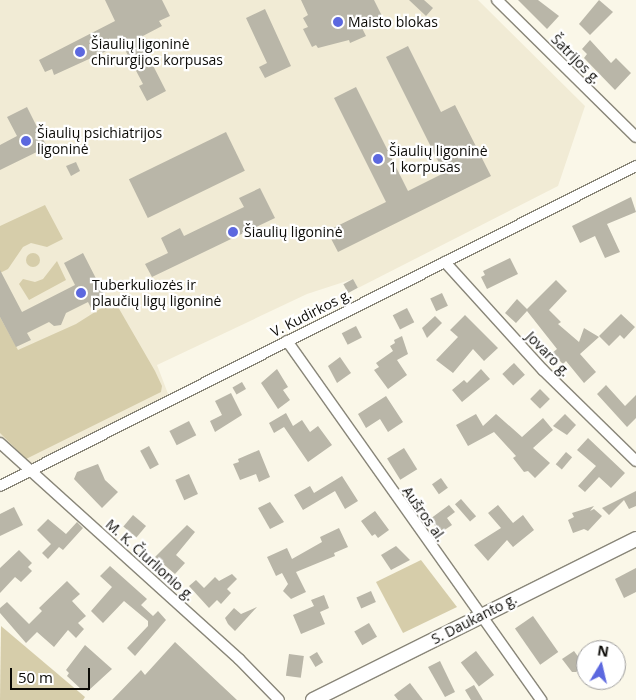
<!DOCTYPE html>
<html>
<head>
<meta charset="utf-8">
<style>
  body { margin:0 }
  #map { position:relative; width:636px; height:700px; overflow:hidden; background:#faf7e8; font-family:"Open Sans",sans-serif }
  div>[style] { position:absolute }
  .built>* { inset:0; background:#f1ebd5 }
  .green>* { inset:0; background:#d6cdaa }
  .round { border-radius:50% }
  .building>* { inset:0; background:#b9b6a8; transform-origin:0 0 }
  .roads { filter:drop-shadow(1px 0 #898679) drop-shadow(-1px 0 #898679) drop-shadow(0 1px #898679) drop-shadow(0 -1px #898679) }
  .street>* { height:10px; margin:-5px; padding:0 5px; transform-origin:5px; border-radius:5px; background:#fff }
  .secondary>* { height:14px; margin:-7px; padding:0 7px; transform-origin:7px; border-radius:7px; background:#fff }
  .dots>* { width:14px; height:14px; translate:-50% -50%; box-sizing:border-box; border:2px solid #fff; border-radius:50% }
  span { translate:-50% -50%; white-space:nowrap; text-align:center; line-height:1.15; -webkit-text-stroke:4.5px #fff; paint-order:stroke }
  .poi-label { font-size:14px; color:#0c0b07 }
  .left { translate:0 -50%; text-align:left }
  .street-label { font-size:14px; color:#0c0b07 }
  .north { position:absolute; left:576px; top:640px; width:50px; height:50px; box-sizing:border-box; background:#fff; border:1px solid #9e9d9c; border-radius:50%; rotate:9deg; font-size:14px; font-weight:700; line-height:20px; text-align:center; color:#0c0b07 }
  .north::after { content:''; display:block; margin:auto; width:18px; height:22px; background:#5c68df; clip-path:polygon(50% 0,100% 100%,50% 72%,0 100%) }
  .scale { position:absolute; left:10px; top:668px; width:80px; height:22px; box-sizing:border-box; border:2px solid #0c0b07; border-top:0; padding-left:6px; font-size:15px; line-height:18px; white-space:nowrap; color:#0c0b07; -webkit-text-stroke:4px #fff; paint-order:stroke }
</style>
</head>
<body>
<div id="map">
  <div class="built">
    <i style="clip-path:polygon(0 0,478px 0,585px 106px,558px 186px,358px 288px,353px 279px,307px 294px,157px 365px,170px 399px,29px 472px,0 443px)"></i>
  </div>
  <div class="green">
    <i style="clip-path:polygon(45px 205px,63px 239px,47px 247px,31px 243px,23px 247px,8px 269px,0 273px,0 226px)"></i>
    <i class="round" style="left:26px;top:253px;width:14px;height:14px"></i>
    <i style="clip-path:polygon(57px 261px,66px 280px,29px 300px,19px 284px,23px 279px,35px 282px,43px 279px)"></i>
    <i style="clip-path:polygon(114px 300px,155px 371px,162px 386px,161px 392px,26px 459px,0 433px,0 317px,18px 350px,76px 324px)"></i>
    <i style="clip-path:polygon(421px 560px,457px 607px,403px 633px,376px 582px)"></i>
    <i style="clip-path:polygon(1px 626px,85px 697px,83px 700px,0 700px)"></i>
  </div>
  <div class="building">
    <i style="clip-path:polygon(105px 0,162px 0,170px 16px,159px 21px,162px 26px,139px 38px,166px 91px,147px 101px,139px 86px,143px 84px,122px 44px,54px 75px,52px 69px,45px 72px,39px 60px,115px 21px)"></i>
    <i style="clip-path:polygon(301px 0,374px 0,382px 16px,361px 26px,366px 36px,350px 43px,349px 40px,318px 48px,316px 45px,312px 47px,303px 29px,308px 27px,303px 18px,308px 15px)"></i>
    <i style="clip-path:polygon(409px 0,424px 0,433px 8px,426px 16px)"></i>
    <i style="clip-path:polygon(518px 0,538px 0,559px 16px,547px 29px)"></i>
    <i style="clip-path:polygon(599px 0,613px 12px,590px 35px,579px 24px)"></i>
    <i style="clip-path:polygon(265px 9px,291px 66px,265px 78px,259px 67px,267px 63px,246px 18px)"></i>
    <i style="clip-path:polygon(590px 40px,611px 63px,616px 58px,631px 73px,615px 90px,584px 58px,587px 54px,582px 49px)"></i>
    <i style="clip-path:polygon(408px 46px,441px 112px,455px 105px,491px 176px,338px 252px,327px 231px,386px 202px,334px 98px,356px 87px,408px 191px,444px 173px,386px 57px)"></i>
    <i style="clip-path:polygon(27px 107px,47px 147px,0 170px,0 145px,17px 136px,7px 117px)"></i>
    <i style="left:226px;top:132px;width:43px;height:108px;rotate:64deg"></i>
    <i style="clip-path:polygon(76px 162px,80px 171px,71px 176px,66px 166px)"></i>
    <i style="clip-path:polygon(260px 188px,275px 218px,152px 277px,145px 264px,168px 253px,161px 238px,180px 228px,184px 236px,244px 207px,239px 198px)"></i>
    <i style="clip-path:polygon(631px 197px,636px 212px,607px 224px,620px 252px,605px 258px,595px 236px,580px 243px,572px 226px)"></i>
    <i style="clip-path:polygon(83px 253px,108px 302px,92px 310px,88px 302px,66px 313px,61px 325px,54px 326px,49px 322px,27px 333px,31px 340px,16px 347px,0 317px,0 270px,22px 312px,75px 285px,64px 263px)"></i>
    <i style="clip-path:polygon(510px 258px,518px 274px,487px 289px,481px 277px,485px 275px,483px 271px)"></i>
    <i style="left:353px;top:279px;width:10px;height:11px;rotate:61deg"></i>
    <i style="clip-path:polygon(556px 280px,567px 291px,549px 310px,561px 322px,558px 324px,579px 342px,584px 328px,599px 337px,580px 354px,596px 372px,584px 383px,566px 361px,563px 364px,552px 353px,557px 349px,527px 311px,516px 323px,505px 313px,517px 299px,527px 309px)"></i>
    <i style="left:442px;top:293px;width:14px;height:13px;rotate:65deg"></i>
    <i style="left:407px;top:308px;width:16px;height:16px;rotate:63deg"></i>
    <i style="clip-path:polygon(621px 314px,635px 327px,624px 339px,620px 335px,609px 346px,599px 336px)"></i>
    <i style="clip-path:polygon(465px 315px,498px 348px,484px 361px,473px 349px,453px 373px,436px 360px,458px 337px,450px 330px)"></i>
    <i style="clip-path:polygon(435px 316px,442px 323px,427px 338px,422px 328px)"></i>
    <i style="left:356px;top:326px;width:13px;height:16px;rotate:63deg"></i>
    <i style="clip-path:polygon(402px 336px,408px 354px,397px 360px,407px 375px,388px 389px,374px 370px,379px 367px,376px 363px,393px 351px,390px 346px,395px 343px,394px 340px)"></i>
    <i style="clip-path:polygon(340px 357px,351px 373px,337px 383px,328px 366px)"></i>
    <i style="left:514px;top:363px;width:16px;height:16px;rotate:47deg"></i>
    <i style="clip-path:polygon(277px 369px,288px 387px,283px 390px,290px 400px,278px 409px,261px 383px)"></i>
    <i style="clip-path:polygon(481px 369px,490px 379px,462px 402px,452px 390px,464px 380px,467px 383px)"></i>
    <i style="left:242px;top:382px;width:8px;height:11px;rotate:60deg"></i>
    <i style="clip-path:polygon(606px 385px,625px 406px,636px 395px,636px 418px,627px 427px,597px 394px)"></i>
    <i style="left:540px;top:389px;width:14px;height:14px;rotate:45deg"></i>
    <i style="clip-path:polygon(231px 393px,242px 415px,215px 432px,210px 421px,222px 415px,215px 401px)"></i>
    <i style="clip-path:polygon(386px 396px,403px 422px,388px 432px,380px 419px,366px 428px,358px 414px)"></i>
    <i style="clip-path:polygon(286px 413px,293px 426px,302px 420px,310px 432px,318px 426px,332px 445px,308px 462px,284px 427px,274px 433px,269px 423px)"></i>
    <i style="clip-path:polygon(476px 414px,483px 426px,496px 414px,522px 437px,543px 418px,553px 430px,533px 448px,550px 463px,535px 478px,528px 471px,524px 472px,513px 458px,516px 456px,494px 432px,468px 446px,456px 425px)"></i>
    <i style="clip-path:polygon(565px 414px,576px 425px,567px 435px,553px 426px)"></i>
    <i style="left:189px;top:421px;width:16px;height:22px;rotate:63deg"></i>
    <i style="clip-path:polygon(588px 438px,625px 473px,611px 488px,599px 477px,585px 492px,578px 486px,596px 466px,577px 450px)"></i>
    <i style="left:149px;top:446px;width:21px;height:10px;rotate:62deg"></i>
    <i style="left:404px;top:448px;width:25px;height:20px;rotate:58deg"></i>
    <i style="clip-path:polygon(259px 450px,270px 477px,259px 482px,256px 474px,240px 480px,233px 464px,239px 462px,238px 459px)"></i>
    <i style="left:566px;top:452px;width:8px;height:16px;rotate:40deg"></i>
    <i style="clip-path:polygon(98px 464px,105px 480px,118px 492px,102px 508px,74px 479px,77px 472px)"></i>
    <i style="left:189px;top:474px;width:22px;height:15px;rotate:66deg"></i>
    <i style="clip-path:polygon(342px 476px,358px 501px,345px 509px,335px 491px,303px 510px,294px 495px,310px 486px,314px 493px)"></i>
    <i style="left:441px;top:478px;width:12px;height:11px;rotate:55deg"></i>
    <i style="clip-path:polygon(636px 491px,636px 506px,629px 509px,624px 500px,609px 515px,602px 508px)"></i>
    <i style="left:461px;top:499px;width:23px;height:8px;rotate:49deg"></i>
    <i style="clip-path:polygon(270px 502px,284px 522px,270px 529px,258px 508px)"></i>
    <i style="clip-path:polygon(449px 505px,455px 512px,447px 518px,452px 525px,440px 533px,430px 519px)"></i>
    <i style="clip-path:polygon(498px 505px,513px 523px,523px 515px,534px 530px,513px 547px,507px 540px,488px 561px,474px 545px,501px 528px,488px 513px)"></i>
    <i style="clip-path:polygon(594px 506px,590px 511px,594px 509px,602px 516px,588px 531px,584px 529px,573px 533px,568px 520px,574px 517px,572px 513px)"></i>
    <i style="clip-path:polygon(14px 507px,23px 525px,0 536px,0 514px)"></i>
    <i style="clip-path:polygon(375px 511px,389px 530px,378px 538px,375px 534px,372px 536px,361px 521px)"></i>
    <i style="left:133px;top:515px;width:17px;height:15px;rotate:40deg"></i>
    <i style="clip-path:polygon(48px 519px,66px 534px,77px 522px,83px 528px,63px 550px,59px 547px,48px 559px,42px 553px,51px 544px,37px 530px)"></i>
    <i style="clip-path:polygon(187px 525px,195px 532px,176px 555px,185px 563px,175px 574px,155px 557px)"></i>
    <i style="clip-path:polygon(339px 528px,348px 547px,334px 553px,335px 556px,296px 572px,306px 592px,291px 599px,283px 591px,288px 584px,282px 573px,276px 576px,267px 557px,287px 548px,292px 559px,322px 542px,320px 537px)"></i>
    <i style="clip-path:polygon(396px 546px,410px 560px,391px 570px,381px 555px)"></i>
    <i style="clip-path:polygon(19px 550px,32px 563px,28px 567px,32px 571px,21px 582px,15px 577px,0 593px,0 568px)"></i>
    <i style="clip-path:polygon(110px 566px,147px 599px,141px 605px,153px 616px,158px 611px,166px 620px,135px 656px,127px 648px,148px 626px,148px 621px,124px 601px,103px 623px,91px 611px,112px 587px,100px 576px)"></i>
    <i style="clip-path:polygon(636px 568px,636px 592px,624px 598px,615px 579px)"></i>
    <i style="clip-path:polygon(232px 574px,237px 579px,227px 589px,231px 593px,221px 604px,217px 600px,209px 608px,189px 586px,196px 580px,204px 588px,215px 577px,219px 581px)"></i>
    <i style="clip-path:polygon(67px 581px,80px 594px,72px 601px,86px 616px,78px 623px,84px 629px,76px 638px,68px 630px,54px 647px,37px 632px,26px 643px,0 613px,0 608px,7px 602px,29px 624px,42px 611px,39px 608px)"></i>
    <i style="left:371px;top:591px;width:12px;height:16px;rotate:66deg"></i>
    <i style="clip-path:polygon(324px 595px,329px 608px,320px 612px,325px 624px,301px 634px,293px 615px,314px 606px,311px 600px)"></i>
    <i style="clip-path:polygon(257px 607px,235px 631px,228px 624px,225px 618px,234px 608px,241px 614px)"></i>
    <i style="left:533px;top:616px;width:44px;height:22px;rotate:55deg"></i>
    <i style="left:369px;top:623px;width:16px;height:17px;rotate:60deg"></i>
    <i style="clip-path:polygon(175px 642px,237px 700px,112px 700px,141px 670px,145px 675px)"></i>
    <i style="clip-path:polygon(85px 645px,112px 669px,88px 691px,84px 688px,82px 690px,67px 676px,69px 673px,66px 670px)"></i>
    <i style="left:476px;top:651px;width:30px;height:19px;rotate:53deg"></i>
    <i style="clip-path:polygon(574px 651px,585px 666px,576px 672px,572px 672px,562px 659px)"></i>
    <i style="left:317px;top:652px;width:12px;height:9px;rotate:59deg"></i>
    <i style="left:289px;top:654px;width:15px;height:22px;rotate:8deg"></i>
    <i style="clip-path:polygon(440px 661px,455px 692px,445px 697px,428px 667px)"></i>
    <i style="clip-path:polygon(410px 683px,423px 700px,398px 700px,394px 695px)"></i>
    <i style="clip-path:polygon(474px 685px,483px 700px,471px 700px,465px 690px)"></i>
  </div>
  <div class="roads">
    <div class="street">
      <i style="left:497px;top:0;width:195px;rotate:44.6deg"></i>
      <i style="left:445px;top:262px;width:146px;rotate:47.8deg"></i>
      <i style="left:543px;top:370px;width:130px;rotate:44.4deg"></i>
      <i style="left:287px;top:341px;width:440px;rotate:54.7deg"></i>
      <i style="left:0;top:443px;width:322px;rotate:42.1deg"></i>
      <i style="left:239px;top:659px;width:57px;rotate:45.7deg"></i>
      <i style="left:0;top:486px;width:712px;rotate:-26.71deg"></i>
    </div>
    <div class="secondary">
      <i style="left:313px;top:700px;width:361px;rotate:-26.5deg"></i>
    </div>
  </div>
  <div class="dots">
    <i style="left:338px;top:22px;background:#5c68df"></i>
    <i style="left:80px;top:52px;background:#5c68df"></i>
    <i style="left:26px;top:141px;background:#5c68df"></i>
    <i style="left:378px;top:159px;background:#5c68df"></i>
    <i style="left:233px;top:232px;background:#5c68df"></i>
    <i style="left:81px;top:293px;background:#5c68df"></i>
  </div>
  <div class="poi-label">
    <span class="left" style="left:348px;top:22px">Maisto blokas</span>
    <span class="left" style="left:91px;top:52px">Šiaulių ligoninė<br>chirurgijos korpusas</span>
    <span class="left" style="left:37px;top:141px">Šiaulių psichiatrijos<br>ligoninė</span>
    <span class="left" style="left:389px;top:159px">Šiaulių ligoninė<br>1 korpusas</span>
    <span class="left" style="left:244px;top:232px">Šiaulių ligoninė</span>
    <span class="left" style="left:92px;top:293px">Tuberkuliozės ir<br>plaučių ligų ligoninė</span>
  </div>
  <div class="street-label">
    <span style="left:576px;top:59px;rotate:45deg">Šatrijos g.</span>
    <span style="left:311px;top:313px;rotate:-27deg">V. Kudirkos g.</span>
    <span style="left:548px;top:354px;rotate:46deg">Jovaro g.</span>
    <span style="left:424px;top:514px;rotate:55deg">Aušros al.</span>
    <span style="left:150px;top:560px;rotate:42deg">M. K. Čiurlionio g.</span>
    <span style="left:474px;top:619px;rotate:-27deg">S. Daukanto g.</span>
  </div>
  <div class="north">N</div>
  <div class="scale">50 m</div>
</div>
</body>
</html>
